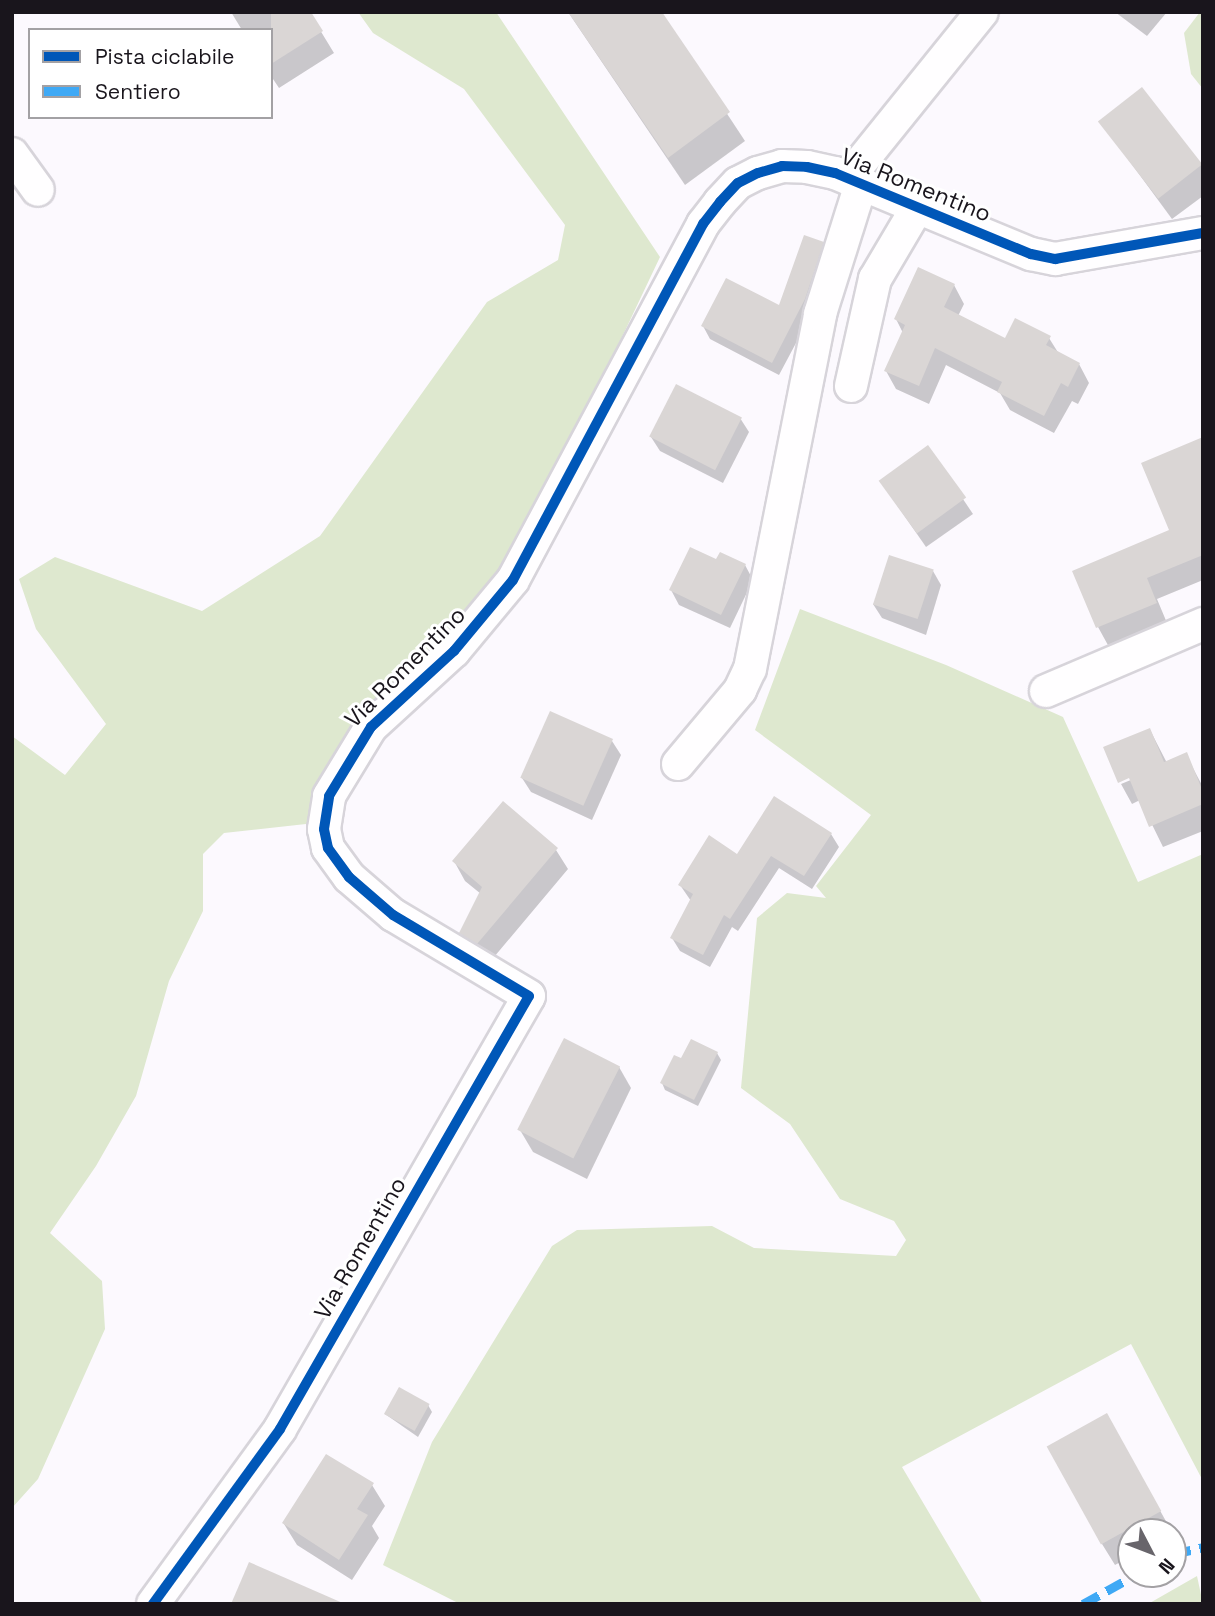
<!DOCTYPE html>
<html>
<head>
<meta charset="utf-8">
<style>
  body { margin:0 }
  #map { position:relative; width:1215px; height:1616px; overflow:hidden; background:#fcf9fe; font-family:"Space Grotesk",sans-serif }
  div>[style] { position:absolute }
  .green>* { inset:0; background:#dee8cf }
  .shadow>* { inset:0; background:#0003 }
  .building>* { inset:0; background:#dad6d5; transform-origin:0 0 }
  .roads { filter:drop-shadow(2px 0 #d7d4da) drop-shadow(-2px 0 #d7d4da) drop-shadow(0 2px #d7d4da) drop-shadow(0 -2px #d7d4da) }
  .minor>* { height:32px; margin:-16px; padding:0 16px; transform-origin:16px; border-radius:16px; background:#fffeff }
  .quiet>* { height:9px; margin-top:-4.5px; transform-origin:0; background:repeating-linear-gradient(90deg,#3fa9f5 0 18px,transparent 0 27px) }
  .cycleway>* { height:10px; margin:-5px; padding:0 5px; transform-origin:5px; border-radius:5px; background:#0057b8 }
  span { translate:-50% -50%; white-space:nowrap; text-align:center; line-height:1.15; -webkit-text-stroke:6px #fff; paint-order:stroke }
  .street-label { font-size:23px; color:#19151c }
  .frame { position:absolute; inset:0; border:14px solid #19151c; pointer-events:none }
  .legend { position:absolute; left:28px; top:28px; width:245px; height:91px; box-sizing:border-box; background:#fff; border:2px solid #a3a1a4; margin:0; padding:9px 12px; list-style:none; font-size:21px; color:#19151c }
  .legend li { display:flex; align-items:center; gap:14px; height:35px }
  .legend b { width:35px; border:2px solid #a3a1a4 }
  .north { position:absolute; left:1117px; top:1518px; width:70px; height:70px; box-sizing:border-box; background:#fff; border:2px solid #a3a1a4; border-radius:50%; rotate:132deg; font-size:19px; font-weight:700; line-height:28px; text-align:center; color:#19151c }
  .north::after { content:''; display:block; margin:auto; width:24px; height:32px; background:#68656b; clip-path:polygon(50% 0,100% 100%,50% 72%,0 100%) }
</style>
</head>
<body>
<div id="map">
  <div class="green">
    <i style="clip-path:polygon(358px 12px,496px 12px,660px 257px,530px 531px,484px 603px,406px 672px,348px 735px,315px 823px,224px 833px,203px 854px,203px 911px,169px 981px,136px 1096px,96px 1166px,50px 1233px,102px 1281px,105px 1329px,38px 1479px,12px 1508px,12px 736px,65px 775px,106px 724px,36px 629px,19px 579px,55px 557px,202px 611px,320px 536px,487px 302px,558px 260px,565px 225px,464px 89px,373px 33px)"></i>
    <i style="clip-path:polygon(1200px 12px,1203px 12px,1203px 89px,1191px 74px,1184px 33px)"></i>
    <i style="clip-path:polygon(800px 609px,946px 665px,1063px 717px,1138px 882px,1203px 854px,1203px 1481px,1131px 1344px,902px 1467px,983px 1604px,460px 1604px,383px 1565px,432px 1442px,552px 1246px,577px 1230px,712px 1226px,754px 1248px,896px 1256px,906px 1240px,894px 1221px,840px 1199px,790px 1124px,741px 1088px,757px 918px,787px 893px,826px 898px,816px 886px,871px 815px,755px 730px)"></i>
    <i style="clip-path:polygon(1197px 1576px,1203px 1604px,1148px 1604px)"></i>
  </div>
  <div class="shadow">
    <i style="clip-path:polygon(231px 12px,309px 12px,334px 53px,279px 88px,271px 76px,271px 30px,242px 30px)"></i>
    <i style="clip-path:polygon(568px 12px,660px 12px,745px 141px,685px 185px)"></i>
    <i style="clip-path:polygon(1115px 12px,1167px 12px,1147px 36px)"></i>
    <i style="clip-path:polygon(1142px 89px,1203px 168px,1203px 196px,1172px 219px,1100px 121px)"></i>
    <i style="clip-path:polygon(822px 243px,830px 256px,812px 313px,779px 375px,710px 339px,703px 326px,780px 308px)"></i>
    <i style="clip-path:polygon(954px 285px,964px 304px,958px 316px,1005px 340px,1049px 338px,1059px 354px,1079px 364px,1089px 383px,1078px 404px,1072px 401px,1054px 433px,1010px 410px,1000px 393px,946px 365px,929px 404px,896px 389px,886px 371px,903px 333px,896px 319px)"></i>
    <i style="clip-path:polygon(740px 418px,749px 432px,723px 483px,660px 451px,651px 437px)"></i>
    <i style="clip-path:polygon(1203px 439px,1203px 580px,1157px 599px,1167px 623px,1109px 647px,1098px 627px,1171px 531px)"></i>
    <i style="clip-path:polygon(928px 447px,973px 514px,926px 547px,890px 495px)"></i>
    <i style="clip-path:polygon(717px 562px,745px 565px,753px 580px,730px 628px,679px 605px,671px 590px)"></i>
    <i style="clip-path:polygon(933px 571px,941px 585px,926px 635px,882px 618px,873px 604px)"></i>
    <i style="clip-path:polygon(551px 714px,612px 741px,621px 755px,592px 820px,531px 792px,522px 778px)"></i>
    <i style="clip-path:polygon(1150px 730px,1167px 763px,1186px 755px,1203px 787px,1203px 831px,1163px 847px,1140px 800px,1132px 804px,1121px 784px,1138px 777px)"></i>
    <i style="clip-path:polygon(831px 834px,839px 847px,812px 889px,779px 868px,738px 931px,732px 927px,710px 967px,680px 951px,672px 938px,691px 901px,680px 885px,738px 856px)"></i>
    <i style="clip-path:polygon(556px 850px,568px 869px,489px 963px,472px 953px,461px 933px,481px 894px,465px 881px,454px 861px)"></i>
    <i style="clip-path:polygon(717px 1053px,721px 1060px,698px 1106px,665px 1090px,662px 1083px,681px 1061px)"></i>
    <i style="clip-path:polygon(619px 1067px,631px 1088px,587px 1179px,533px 1152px,520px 1130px)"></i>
    <i style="clip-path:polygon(428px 1405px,432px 1412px,418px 1437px,385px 1414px)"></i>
    <i style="clip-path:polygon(1119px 1437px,1172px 1532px,1131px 1532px,1131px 1556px,1115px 1565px,1102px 1544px)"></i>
    <i style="clip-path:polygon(372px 1485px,385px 1506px,372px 1526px,379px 1538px,352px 1580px,297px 1545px,284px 1524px)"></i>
  </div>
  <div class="building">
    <i style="clip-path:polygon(271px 12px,311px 12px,323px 31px,271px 64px)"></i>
    <i style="clip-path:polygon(568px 12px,662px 12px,730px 112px,668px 158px)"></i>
    <i style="left:1142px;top:87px;width:98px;height:56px;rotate:52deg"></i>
    <i style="clip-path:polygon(804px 235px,824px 242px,805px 299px,772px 363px,701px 326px,726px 278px,779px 305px)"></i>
    <i style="clip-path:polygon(918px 267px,955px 284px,944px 307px,1005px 338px,1015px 318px,1051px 336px,1046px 345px,1080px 363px,1068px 387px,1061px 383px,1044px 416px,997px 392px,1002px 382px,935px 348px,919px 386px,884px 371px,905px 325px,894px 319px)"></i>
    <i style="left:676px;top:384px;width:74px;height:59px;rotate:27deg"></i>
    <i style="clip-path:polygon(1203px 437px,1203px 555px,1147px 578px,1157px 603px,1096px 628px,1072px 571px,1169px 530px,1141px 463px)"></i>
    <i style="left:928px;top:445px;width:65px;height:61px;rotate:54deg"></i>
    <i style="clip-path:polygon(690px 547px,716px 559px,720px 552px,746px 564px,721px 615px,669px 590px)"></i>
    <i style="left:889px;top:555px;width:47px;height:52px;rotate:18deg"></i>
    <i style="left:550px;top:711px;width:69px;height:73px;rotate:24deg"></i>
    <i style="clip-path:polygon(1150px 728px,1164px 762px,1187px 752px,1203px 792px,1203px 804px,1149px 827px,1129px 778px,1118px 783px,1103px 747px)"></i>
    <i style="clip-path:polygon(774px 796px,832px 833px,804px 876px,771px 856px,730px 919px,724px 915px,703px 955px,670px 938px,693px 894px,678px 885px,709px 835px,737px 854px)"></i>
    <i style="clip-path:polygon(503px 801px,558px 848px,477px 944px,459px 933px,482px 887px,452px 861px)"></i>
    <i style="left:564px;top:1038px;width:63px;height:103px;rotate:27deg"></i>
    <i style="clip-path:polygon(691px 1039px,718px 1052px,694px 1100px,660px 1083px,674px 1055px,681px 1058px)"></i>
    <i style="left:399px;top:1387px;width:35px;height:31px;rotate:29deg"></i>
    <i style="left:1107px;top:1413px;width:112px;height:69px;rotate:61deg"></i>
    <i style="clip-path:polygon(326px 1454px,374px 1483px,357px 1509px,368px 1515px,339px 1560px,282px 1523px)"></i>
    <i style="clip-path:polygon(249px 1562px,345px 1604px,231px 1604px)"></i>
  </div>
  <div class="roads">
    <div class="minor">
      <i style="left:12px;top:154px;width:44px;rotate:54.2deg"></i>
      <i style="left:848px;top:178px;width:213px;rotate:-51.1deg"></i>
      <i style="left:851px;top:386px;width:110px;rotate:-77.4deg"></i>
      <i style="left:875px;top:279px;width:82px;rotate:-59.4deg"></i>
      <i style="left:1046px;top:691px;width:171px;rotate:-23.1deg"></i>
      <i style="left:678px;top:764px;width:97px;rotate:-50deg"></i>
      <i style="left:740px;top:690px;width:23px;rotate:-65deg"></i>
      <i style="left:750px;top:669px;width:362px;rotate:-78.8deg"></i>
      <i style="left:820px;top:314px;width:136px;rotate:-72.5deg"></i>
      <i style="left:153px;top:1604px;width:216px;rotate:-54deg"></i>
      <i style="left:280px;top:1429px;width:499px;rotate:-60.1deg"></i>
      <i style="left:529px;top:996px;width:158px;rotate:-149.2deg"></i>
      <i style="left:393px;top:915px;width:58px;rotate:-139.2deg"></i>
      <i style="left:349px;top:877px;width:36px;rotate:-126deg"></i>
      <i style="left:328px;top:848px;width:19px;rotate:-102deg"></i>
      <i style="left:324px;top:829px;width:33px;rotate:-81deg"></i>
      <i style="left:329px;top:796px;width:81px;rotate:-58.7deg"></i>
      <i style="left:371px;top:727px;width:113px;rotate:-42.5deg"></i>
      <i style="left:454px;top:651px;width:92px;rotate:-50.3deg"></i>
      <i style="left:513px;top:580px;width:404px;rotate:-61.9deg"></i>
      <i style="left:703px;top:224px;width:28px;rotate:-52deg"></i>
      <i style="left:720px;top:202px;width:26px;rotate:-47deg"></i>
      <i style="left:738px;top:183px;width:22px;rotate:-27deg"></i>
      <i style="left:758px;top:173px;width:25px;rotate:-16deg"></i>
      <i style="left:782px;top:166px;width:25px;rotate:2deg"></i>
      <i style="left:807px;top:167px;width:29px;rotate:12deg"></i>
      <i style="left:835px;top:173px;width:212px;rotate:22.5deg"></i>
      <i style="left:1031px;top:254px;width:25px;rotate:12deg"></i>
      <i style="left:1055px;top:259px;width:150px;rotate:-10deg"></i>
    </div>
  </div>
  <div class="quiet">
    <i style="left:1173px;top:1554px;width:31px;rotate:-13deg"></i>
    <i style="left:1083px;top:1604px;width:62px;rotate:-29.1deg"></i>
  </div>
  <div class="cycleway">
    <i style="left:153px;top:1604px;width:216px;rotate:-54deg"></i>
    <i style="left:280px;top:1429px;width:499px;rotate:-60.1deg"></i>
    <i style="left:529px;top:996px;width:158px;rotate:-149.2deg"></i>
    <i style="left:393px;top:915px;width:58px;rotate:-139.2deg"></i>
    <i style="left:349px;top:877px;width:36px;rotate:-126deg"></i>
    <i style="left:328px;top:848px;width:19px;rotate:-102deg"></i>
    <i style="left:324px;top:829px;width:33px;rotate:-81deg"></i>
    <i style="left:329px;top:796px;width:81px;rotate:-58.7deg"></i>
    <i style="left:371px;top:727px;width:113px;rotate:-42.5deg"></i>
    <i style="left:454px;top:651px;width:92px;rotate:-50.3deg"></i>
    <i style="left:513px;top:580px;width:404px;rotate:-61.9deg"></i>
    <i style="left:703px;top:224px;width:28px;rotate:-52deg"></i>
    <i style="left:720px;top:202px;width:26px;rotate:-47deg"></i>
    <i style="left:738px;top:183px;width:22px;rotate:-27deg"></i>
    <i style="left:758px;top:173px;width:25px;rotate:-16deg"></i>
    <i style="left:782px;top:166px;width:25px;rotate:2deg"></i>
    <i style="left:807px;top:167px;width:29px;rotate:12deg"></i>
    <i style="left:835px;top:173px;width:212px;rotate:22.5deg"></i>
    <i style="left:1031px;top:254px;width:25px;rotate:12deg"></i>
    <i style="left:1055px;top:259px;width:150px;rotate:-10deg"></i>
  </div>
  <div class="street-label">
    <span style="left:916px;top:185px;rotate:22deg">Via Romentino</span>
    <span style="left:405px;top:667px;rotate:-45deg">Via Romentino</span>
    <span style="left:360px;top:1248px;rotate:-60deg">Via Romentino</span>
  </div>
  <div class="frame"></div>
  <ul class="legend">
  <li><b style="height:9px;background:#0057b8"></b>Pista ciclabile</li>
  <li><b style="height:9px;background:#3fa9f5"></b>Sentiero</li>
  </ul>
  <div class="north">N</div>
</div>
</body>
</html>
